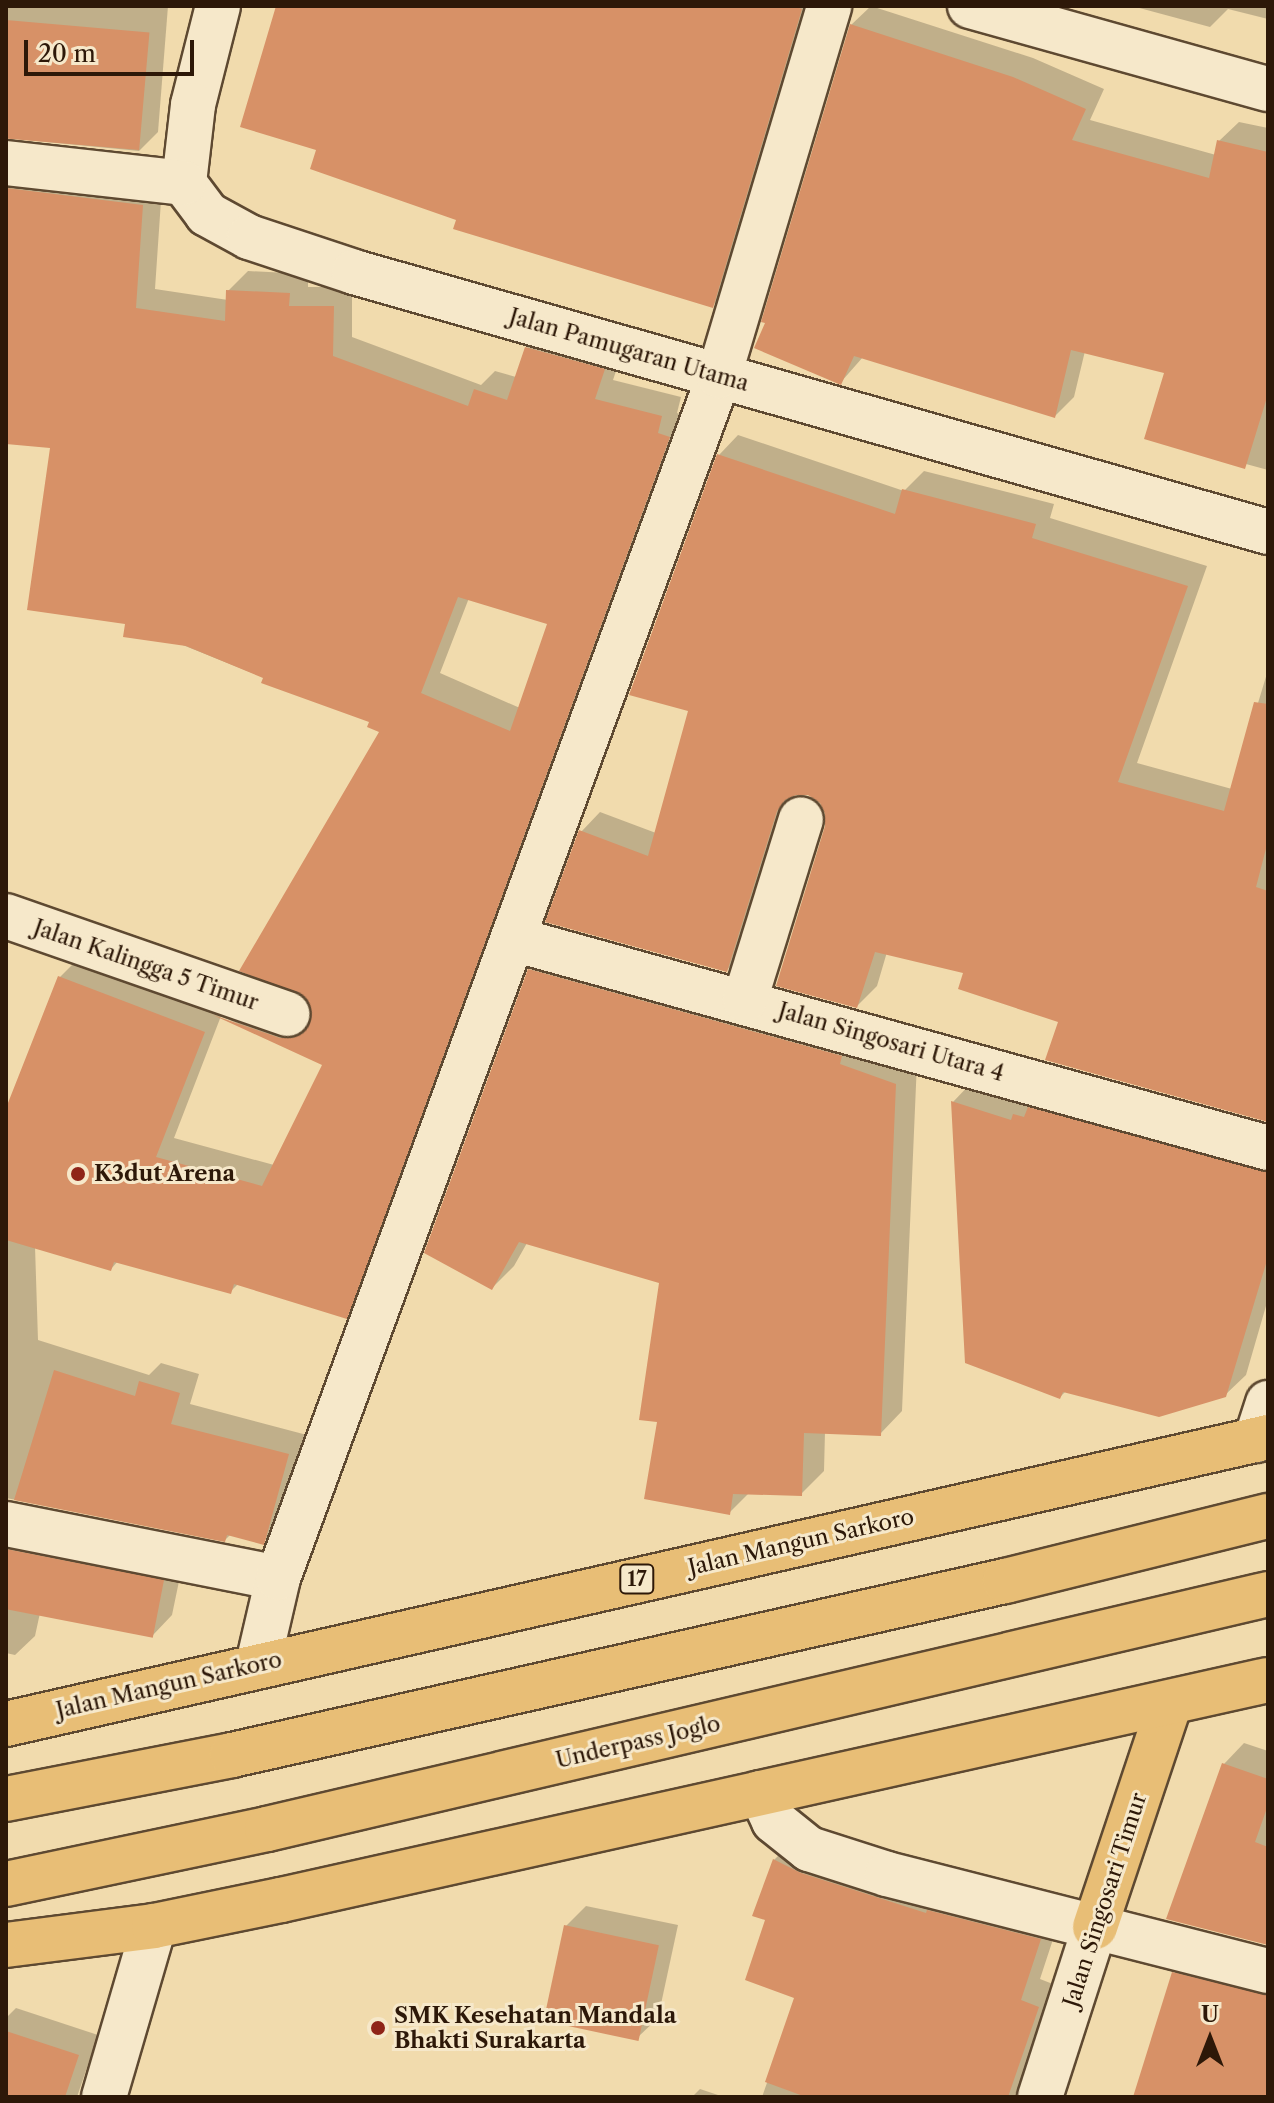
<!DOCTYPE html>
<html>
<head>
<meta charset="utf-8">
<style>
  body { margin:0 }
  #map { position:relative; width:1274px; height:2103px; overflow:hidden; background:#f1dbad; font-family:"Libre Caslon Text",serif }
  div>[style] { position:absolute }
  .shadow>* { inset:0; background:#0003 }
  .building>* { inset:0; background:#d79167; transform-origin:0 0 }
  .roads { filter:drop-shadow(2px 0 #5e4931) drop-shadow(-2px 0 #5e4931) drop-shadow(0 2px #5e4931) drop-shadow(0 -2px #5e4931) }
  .minor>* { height:44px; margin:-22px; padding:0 22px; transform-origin:22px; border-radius:22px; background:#f6e8ca }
  .major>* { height:44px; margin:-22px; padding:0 22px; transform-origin:22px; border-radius:22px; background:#e8be76 }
  .highway>* { height:44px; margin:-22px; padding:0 22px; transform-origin:22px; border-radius:22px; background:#e8be76 }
  .dots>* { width:22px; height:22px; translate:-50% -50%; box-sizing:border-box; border:4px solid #f6e8ca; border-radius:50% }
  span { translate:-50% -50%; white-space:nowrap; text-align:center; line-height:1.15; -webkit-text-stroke:6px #f6e8ca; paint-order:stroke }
  .shield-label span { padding:2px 6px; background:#f6e8ca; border:2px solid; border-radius:6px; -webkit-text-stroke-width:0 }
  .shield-label { font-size:20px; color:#2d1808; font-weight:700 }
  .street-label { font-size:22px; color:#2d1808 }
  .poi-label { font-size:22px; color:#2d1808; font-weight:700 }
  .left { translate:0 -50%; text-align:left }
  .frame { position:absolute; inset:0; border:8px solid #2d1808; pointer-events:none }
  .north { position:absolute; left:1170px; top:1999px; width:80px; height:80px; -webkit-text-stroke:6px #f6e8ca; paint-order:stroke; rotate:0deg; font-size:22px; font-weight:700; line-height:32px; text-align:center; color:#2d1808 }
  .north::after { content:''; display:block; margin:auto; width:28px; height:36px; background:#2d1808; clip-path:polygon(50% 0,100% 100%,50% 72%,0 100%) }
  .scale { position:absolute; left:24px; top:40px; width:170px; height:36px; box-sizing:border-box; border:4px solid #2d1808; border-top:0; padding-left:10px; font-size:24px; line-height:28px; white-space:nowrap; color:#2d1808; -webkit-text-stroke:6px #f6e8ca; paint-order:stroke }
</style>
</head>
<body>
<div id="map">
  <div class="shadow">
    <i style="clip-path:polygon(6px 6px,168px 6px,158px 132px,139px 151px,6px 138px)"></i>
    <i style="clip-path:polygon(279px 6px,816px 6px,733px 285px,713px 305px,458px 218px,319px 148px)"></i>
    <i style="clip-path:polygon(871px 6px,1033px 58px,1104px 89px,1090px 120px,1216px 155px,1219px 141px,1239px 122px,1268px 128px,1268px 470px,1147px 437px,1166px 372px,1085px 351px,1074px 397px,1055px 416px,863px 357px,841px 382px,767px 321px,851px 25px)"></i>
    <i style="clip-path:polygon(1132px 6px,1268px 6px,1268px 19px,1228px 9px,1210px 27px)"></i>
    <i style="clip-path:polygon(evenodd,6px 172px,162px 186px,155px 289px,228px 300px,228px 291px,248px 271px,308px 274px,308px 287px,352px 287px,352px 337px,481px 385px,495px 371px,516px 377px,527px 348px,546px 328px,623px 350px,613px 380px,681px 397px,677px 413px,688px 417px,366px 1297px,346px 1316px,239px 1283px,230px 1292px,118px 1261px,111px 1269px,35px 1246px,38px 1340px,149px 1375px,161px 1363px,199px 1374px,190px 1404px,307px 1435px,283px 1523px,263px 1542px,231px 1534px,225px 1540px,6px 1498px,6px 1114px,60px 977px,79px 958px,312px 1019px,382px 731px,372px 721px,128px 623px,52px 446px,6px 442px,6px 172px,469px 598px,550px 623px,520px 708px,440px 673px,469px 598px,6px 172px,221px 1016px,325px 1064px,274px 1165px,174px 1138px,221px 1016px)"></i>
    <i style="clip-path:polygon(738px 435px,904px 491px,924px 471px,1054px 504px,1050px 518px,1207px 566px,1137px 763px,1232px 789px,1268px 670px,1268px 1120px,965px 971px,887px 952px,877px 986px,857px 1006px,827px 814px,821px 801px,808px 793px,795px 792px,746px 950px,727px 970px,581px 832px,600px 812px,656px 833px,691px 709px,719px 455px)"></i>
    <i style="clip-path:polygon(552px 948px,917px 1062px,902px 1411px,880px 1434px,825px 1432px,824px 1471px,802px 1493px,750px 1492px,729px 1513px,659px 1420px,661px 1282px,527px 1243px,514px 1266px,492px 1288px,530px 970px)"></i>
    <i style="clip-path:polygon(972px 1082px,1268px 1149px,1268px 1299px,1246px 1375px,1225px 1395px,1066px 1391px,1060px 1397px,953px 1102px)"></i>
    <i style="clip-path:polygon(6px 1519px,183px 1562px,172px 1615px,153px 1635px,40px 1613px,35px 1636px,15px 1655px,6px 1653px)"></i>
    <i style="clip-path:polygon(1244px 1743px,1268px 1751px,1268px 1943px,1224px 1764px)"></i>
    <i style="clip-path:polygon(795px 1839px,1060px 1918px,1040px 1979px,1058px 1986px,1048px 2097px,762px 2097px,797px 1997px,767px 1919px,774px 1860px)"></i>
    <i style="clip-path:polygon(586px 1906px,678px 1925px,658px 2018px,637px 2038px,566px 1926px)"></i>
    <i style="clip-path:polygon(1195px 1953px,1268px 1971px,1268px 2097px,1135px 2097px,1174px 1974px)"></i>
    <i style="clip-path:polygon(16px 2008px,98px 2035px,77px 2097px,6px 2097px,6px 2018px)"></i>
    <i style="clip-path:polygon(700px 2089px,724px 2097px,692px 2097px)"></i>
  </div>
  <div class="building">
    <i style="clip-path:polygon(276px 6px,793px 6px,802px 9px,713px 308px,453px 229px,456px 220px,310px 169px,316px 150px,240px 127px)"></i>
    <i style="left:6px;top:20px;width:144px;height:118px;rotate:5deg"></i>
    <i style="clip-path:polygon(850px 24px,1013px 77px,1086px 109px,1072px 140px,1209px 178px,1217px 140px,1268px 152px,1268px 394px,1245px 469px,1144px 439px,1164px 373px,1071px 350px,1055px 418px,854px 356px,841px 385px,754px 348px,765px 323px,761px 322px)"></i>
    <i style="clip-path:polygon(evenodd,6px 188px,143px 205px,136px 308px,225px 321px,226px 290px,290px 293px,289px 306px,334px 306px,333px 356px,468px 406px,474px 389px,507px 400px,525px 347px,605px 369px,595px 399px,662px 416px,658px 433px,670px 437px,347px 1319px,234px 1284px,231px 1294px,114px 1262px,111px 1271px,6px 1240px,6px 1108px,58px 976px,205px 1032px,156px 1157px,262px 1186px,322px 1065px,213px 1015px,280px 1038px,292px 1038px,303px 1033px,310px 1023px,311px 1009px,305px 997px,239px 971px,379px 732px,367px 727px,369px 722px,261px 683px,263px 678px,186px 646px,123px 637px,125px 624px,27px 610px,50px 448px,6px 444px,6px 188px,458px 597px,547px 624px,510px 731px,421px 693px,458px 597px)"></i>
    <i style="clip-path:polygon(717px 454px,895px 514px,902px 489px,1036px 524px,1032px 538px,1188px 586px,1118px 782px,1224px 811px,1254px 702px,1268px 704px,1268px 841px,1256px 887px,1268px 891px,1268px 1122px,1045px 1060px,1058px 1022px,958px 989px,963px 973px,875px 952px,857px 1008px,776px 986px,825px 826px,825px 814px,820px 803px,808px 795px,796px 795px,785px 800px,777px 811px,727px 972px,545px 922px,579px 830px,648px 856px,688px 711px,629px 695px)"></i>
    <i style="clip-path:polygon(528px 969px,842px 1056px,840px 1064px,896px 1084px,881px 1436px,804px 1433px,802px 1496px,733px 1494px,730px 1515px,644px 1499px,657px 1422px,639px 1420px,659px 1283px,519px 1242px,492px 1290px,424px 1253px)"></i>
    <i style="clip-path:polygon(951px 1101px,1011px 1120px,1013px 1114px,1024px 1117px,1028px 1107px,1268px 1172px,1268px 1257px,1226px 1397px,1159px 1417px,1063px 1392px,1060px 1399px,965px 1363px)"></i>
    <i style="clip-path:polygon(54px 1370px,135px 1396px,139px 1381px,180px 1393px,171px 1424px,289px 1454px,264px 1545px,227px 1535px,225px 1542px,14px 1500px)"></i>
    <i style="left:6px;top:1549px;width:161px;height:59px;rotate:11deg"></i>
    <i style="clip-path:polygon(1222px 1763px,1268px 1779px,1268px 1805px,1255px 1842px,1268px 1847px,1268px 1945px,1166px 1919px)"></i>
    <i style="clip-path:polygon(773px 1859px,801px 1873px,926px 1913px,927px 1910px,1041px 1939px,1021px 2000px,1039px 2007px,1008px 2097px,806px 2097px,765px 2082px,794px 1998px,745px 1980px,765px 1920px,752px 1916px)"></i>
    <i style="left:564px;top:1925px;width:97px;height:98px;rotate:12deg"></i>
    <i style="clip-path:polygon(1172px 1972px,1268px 1995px,1268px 2097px,1133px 2097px)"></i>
    <i style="clip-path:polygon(6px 2031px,79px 2055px,65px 2097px,6px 2097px)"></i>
  </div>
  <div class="roads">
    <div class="minor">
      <i style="left:218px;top:6px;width:102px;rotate:104.2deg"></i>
      <i style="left:193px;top:105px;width:79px;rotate:96.6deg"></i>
      <i style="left:184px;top:183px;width:39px;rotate:53deg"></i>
      <i style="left:207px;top:214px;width:48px;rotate:28.7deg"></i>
      <i style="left:249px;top:237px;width:111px;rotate:18.4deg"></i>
      <i style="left:354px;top:272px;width:950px;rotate:15.88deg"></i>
      <i style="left:970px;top:6px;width:309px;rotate:15.6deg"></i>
      <i style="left:6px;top:163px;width:179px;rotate:6.4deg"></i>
      <i style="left:6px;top:916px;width:298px;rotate:19.2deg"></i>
      <i style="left:513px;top:939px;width:783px;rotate:15.47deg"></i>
      <i style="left:745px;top:1000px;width:189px;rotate:-72.8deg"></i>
      <i style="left:1256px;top:1440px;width:39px;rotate:-72deg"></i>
      <i style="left:6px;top:1524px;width:277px;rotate:11.2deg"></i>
      <i style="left:258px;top:1664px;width:88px;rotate:-76.9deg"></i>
      <i style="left:278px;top:1578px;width:1280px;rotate:-69.85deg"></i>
      <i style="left:719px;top:376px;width:386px;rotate:-73.4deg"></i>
      <i style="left:761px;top:1793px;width:31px;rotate:65deg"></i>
      <i style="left:774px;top:1821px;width:45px;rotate:38.7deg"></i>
      <i style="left:809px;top:1849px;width:82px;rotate:17.8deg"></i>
      <i style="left:887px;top:1874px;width:393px;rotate:14.3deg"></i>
      <i style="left:104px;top:2097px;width:178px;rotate:-73.7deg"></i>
      <i style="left:1040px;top:2097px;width:179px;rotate:-72.1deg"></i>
    </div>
    <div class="major">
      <i style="left:1095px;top:1927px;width:236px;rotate:-71.5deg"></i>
    </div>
    <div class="highway">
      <i style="left:6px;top:1724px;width:1294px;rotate:-12.81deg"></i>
      <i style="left:6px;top:1799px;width:230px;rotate:-11deg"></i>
      <i style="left:232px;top:1755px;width:792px;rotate:-12.69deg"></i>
      <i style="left:1005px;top:1581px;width:271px;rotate:-13.9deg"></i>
      <i style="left:6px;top:1884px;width:267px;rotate:-11.9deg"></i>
      <i style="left:267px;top:1829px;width:1028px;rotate:-13.21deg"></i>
      <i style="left:6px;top:1945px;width:149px;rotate:-7.3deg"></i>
      <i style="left:154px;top:1926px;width:130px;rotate:-11.6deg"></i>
      <i style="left:281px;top:1900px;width:1011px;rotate:-12.57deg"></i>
    </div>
  </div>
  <div class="dots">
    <i style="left:78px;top:1174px;background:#8f2418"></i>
    <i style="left:378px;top:2028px;background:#8f2418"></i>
  </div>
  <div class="shield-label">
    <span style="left:637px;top:1579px">17</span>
  </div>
  <div class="street-label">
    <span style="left:629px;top:350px;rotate:16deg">Jalan Pamugaran Utama</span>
    <span style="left:146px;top:965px;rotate:19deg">Jalan Kalingga 5 Timur</span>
    <span style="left:891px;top:1042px;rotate:16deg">Jalan Singosari Utara 4</span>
    <span style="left:801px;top:1542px;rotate:-13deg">Jalan Mangun Sarkoro</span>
    <span style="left:169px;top:1685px;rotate:-13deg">Jalan Mangun Sarkoro</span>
    <span style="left:638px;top:1742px;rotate:-13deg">Underpass Joglo</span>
    <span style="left:1105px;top:1900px;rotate:-72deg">Jalan Singosari Timur</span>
  </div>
  <div class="poi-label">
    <span class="left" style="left:94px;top:1174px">K3dut Arena</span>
    <span class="left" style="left:394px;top:2028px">SMK Kesehatan Mandala<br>Bhakti Surakarta</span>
  </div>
  <div class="frame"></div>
  <div class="north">U</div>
  <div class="scale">20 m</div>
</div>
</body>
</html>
